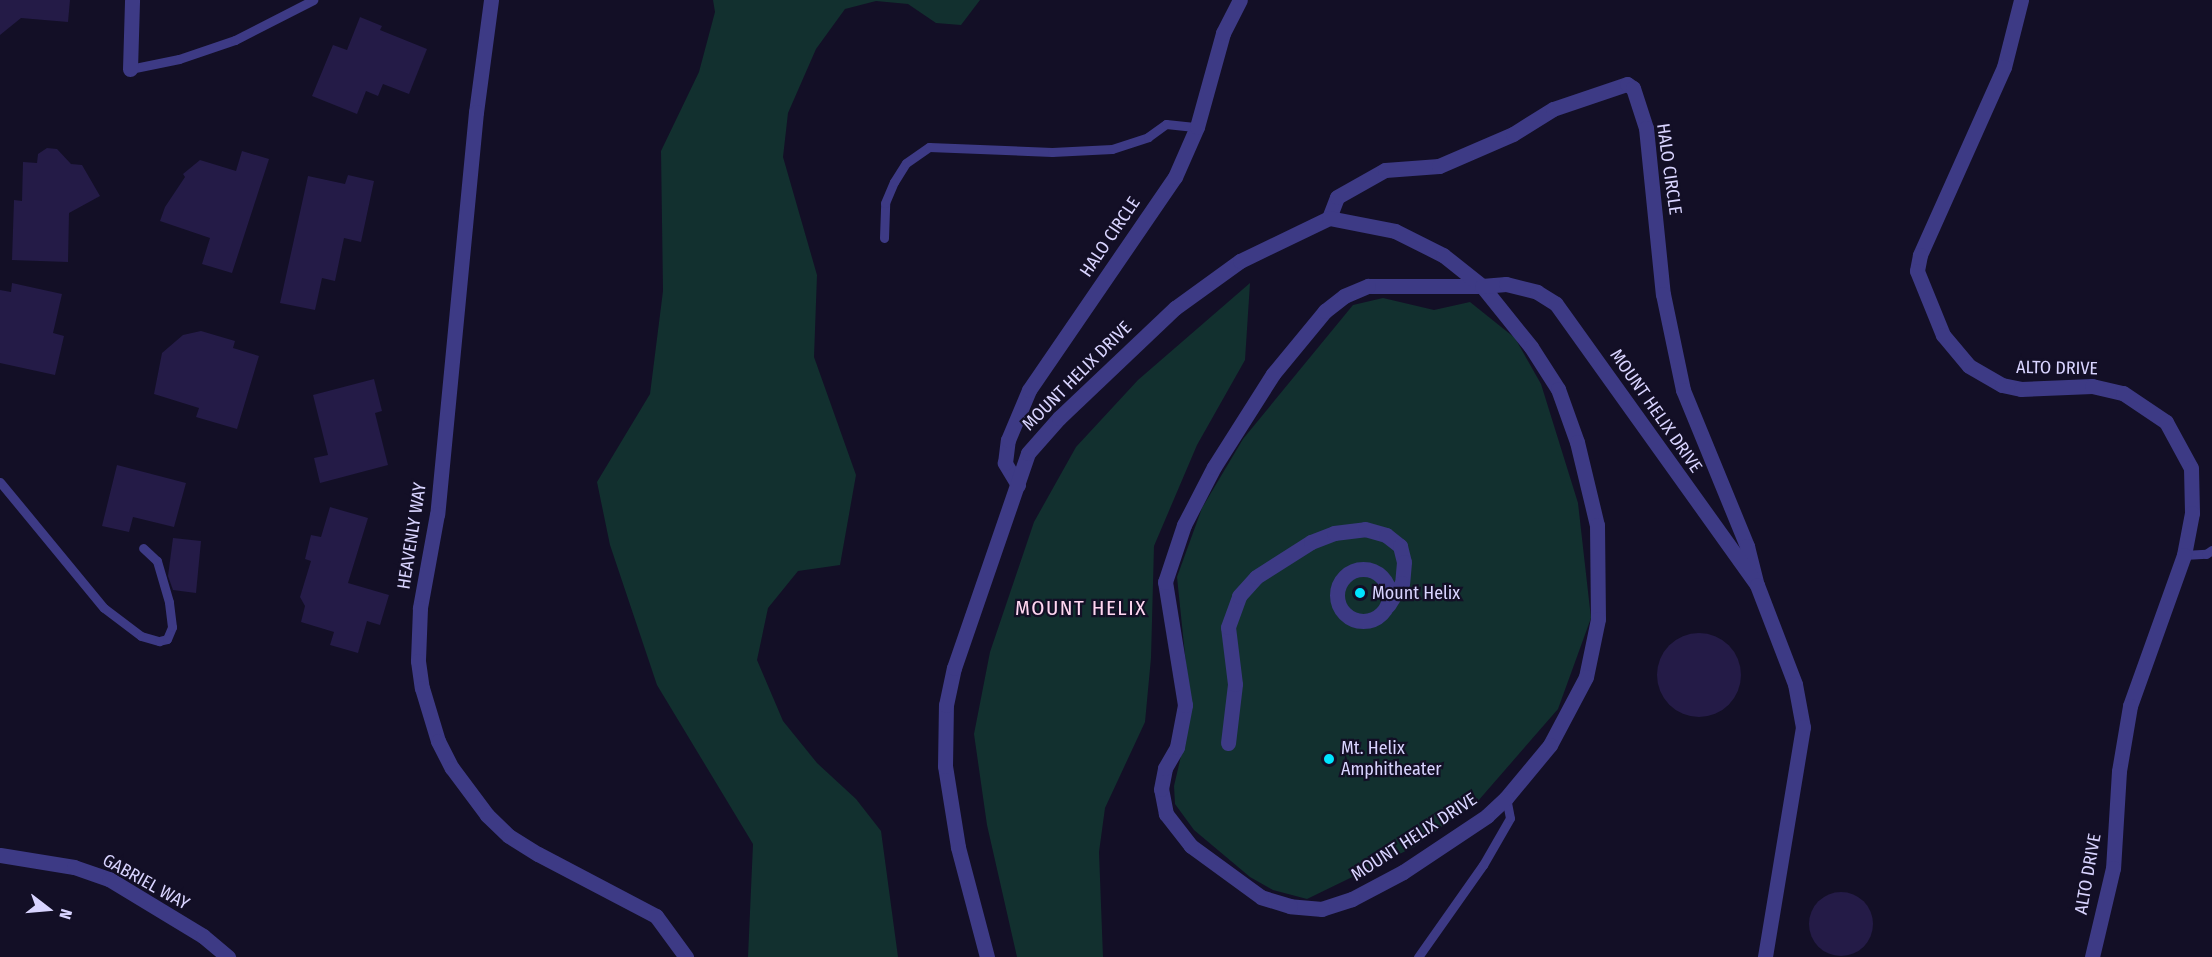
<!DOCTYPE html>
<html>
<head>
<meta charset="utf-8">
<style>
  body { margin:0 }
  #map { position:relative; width:2212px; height:957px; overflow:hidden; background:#130f26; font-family:"Fira Sans Condensed",sans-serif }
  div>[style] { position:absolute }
  .green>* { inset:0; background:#12302f }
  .building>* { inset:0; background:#241b47 }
  .round { border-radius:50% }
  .service>* { height:9px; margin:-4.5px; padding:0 4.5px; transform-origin:4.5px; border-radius:4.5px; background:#3d3a85 }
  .pedestrian>* { height:15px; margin:-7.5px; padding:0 7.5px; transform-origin:7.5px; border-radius:7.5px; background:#3d3a85 }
  .pedestrian>.ring { margin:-7.5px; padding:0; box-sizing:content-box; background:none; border:15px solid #3d3a85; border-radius:50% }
  .minor>* { height:15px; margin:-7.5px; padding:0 7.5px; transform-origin:7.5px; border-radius:7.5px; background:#3d3a85 }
  .tertiary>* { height:15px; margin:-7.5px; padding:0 7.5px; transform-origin:7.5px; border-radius:7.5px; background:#3d3a85 }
  .dots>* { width:16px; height:16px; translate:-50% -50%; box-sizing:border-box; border:3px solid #130f26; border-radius:50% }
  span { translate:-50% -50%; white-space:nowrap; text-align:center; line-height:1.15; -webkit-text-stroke:4.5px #130f26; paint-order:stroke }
  .street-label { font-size:18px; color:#d9d4ff }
  .poi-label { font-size:18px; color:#d9d4ff }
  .left { translate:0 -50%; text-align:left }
  .quarter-label { font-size:21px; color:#ffd6f0; letter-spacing:1.5px }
  .north { position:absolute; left:18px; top:879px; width:60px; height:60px; -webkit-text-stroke:4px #130f26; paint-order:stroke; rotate:106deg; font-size:16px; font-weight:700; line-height:24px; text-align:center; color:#d9d4ff }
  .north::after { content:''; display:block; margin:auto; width:21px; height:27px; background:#d9d4ff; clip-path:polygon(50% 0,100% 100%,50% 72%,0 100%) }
</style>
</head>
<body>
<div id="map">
  <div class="green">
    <i style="clip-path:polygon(713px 0,980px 0,961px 25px,936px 23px,908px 4px,876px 1px,845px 9px,816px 49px,788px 113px,783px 157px,817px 275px,814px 357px,856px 475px,840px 565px,798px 571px,768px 608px,757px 660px,783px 721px,817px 763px,856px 799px,881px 831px,898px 957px,748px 957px,753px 844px,657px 685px,610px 545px,597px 482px,650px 394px,663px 291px,661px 151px,699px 72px,715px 12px)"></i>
    <i style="clip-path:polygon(1250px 283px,1245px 360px,1197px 445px,1154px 546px,1151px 658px,1145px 722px,1105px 808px,1099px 852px,1103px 957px,1017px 957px,987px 825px,974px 734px,990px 652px,1034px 522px,1076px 447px,1138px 380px)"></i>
    <i style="clip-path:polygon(1383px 298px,1434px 310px,1470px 302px,1515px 338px,1541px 384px,1578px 503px,1591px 618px,1558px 709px,1478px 801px,1414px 847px,1307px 899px,1273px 890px,1250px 877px,1194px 830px,1175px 804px,1174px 786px,1191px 713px,1177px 577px,1202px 508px,1243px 439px,1353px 305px)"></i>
  </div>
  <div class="building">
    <i style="clip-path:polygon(0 0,70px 0,68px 22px,21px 18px,0 35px)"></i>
    <i style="clip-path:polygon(360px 17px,382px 26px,380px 30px,427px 49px,409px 94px,383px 84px,378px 96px,366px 91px,357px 114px,312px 96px,333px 45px,347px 50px)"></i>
    <i style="clip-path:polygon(47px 148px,57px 149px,71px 164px,82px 165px,100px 196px,69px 213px,68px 262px,12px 260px,14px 200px,22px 201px,23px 162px,37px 163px,38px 154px)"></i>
    <i style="clip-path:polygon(242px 151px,269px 159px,232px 273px,202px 264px,210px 238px,160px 221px,165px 207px,185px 177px,183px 174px,200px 160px,236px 171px)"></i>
    <i style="clip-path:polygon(348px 175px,374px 181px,361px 242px,344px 238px,335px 281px,322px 278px,315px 310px,280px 303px,308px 176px,345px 184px)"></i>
    <i style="clip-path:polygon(12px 283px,62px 294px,53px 333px,64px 336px,55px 375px,0 363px,0 290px,11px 292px)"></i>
    <i style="clip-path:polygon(201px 331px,235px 341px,233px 348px,259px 356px,237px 429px,196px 417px,199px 408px,154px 394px,162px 353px,183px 335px)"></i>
    <i style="clip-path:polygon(374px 379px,382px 411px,375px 413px,388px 465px,320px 483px,314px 458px,328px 455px,313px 395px)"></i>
    <i style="clip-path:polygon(117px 465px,186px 483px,174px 527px,133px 517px,129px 532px,102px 526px)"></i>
    <i style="clip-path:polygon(330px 507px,368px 518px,348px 583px,389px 595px,380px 625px,367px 621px,358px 653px,330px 645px,334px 632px,301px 622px,305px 606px,300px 597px,311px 561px,305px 559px,311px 535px,321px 537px)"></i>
    <i style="clip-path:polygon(173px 538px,201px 541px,196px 593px,173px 590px,168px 576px)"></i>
    <i class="round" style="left:1657px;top:633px;width:84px;height:84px"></i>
    <i class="round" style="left:1809px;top:892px;width:64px;height:64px"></i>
  </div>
  <div class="service">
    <i style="left:130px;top:69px;width:50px;rotate:-11.5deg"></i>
    <i style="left:179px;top:59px;width:59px;rotate:-18.7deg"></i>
    <i style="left:235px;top:40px;width:88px;rotate:-27.1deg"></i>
    <i style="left:884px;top:238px;width:35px;rotate:-88deg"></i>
    <i style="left:885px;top:203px;width:23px;rotate:-67deg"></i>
    <i style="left:894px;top:182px;width:22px;rotate:-58deg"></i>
    <i style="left:906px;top:163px;width:28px;rotate:-35deg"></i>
    <i style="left:929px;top:147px;width:123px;rotate:2.3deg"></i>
    <i style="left:1052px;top:152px;width:60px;rotate:-2.9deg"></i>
    <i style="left:1112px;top:149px;width:38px;rotate:-18deg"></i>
    <i style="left:1148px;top:137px;width:22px;rotate:-36deg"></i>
    <i style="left:1166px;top:124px;width:31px;rotate:6deg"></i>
    <i style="left:0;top:482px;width:163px;rotate:50.5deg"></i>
    <i style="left:104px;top:608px;width:46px;rotate:37.1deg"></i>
    <i style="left:141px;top:636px;width:19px;rotate:16deg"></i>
    <i style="left:159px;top:641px;width:8px;rotate:-14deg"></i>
    <i style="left:167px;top:639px;width:13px;rotate:-67deg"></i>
    <i style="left:172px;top:627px;width:25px;rotate:-97deg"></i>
    <i style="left:169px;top:602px;width:43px;rotate:-106.3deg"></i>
    <i style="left:157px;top:561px;width:19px;rotate:-137deg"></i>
    <i style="left:2184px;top:555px;width:22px;rotate:-3deg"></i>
    <i style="left:2206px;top:554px;width:7px;rotate:-34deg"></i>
    <i style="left:1418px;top:957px;width:113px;rotate:-54.8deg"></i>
    <i style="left:1483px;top:865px;width:54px;rotate:-60.1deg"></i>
    <i style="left:1510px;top:818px;width:20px;rotate:-101deg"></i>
  </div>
  <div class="pedestrian">
    <i class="ring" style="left:1337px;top:569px;width:37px;height:37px"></i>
    <i style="left:1228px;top:743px;width:59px;rotate:-83.2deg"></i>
    <i style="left:1235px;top:684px;width:57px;rotate:-97deg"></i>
    <i style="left:1228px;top:627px;width:33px;rotate:-70deg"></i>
    <i style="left:1239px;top:596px;width:25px;rotate:-48deg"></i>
    <i style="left:1256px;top:577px;width:65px;rotate:-32.5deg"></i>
    <i style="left:1311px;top:542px;width:25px;rotate:-21deg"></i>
    <i style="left:1334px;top:533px;width:31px;rotate:-7deg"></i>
    <i style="left:1365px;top:529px;width:22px;rotate:16deg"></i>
    <i style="left:1386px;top:535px;width:18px;rotate:38deg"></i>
    <i style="left:1400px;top:546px;width:16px;rotate:76deg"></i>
    <i style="left:1404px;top:562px;width:21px;rotate:95deg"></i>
    <i style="left:1402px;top:583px;width:26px;rotate:122deg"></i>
  </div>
  <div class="minor">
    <i style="left:491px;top:0;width:113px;rotate:97.6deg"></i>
    <i style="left:476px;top:112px;width:404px;rotate:95.5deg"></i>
    <i style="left:437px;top:514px;width:96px;rotate:100.3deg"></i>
    <i style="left:420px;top:608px;width:53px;rotate:92.2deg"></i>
    <i style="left:418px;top:661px;width:27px;rotate:82deg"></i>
    <i style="left:422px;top:688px;width:55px;rotate:73.2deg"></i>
    <i style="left:438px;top:741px;width:30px;rotate:63deg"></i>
    <i style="left:452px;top:768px;width:59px;rotate:53.3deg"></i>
    <i style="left:487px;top:815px;width:30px;rotate:44deg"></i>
    <i style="left:509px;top:836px;width:34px;rotate:32deg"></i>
    <i style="left:538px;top:854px;width:133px;rotate:27.7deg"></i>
    <i style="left:656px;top:916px;width:51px;rotate:53.8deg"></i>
    <i style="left:2021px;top:0;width:69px;rotate:104.2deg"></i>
    <i style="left:2004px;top:67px;width:206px;rotate:114.1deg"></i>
    <i style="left:1920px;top:255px;width:16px;rotate:101deg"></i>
    <i style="left:1917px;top:271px;width:69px;rotate:67.9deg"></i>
    <i style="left:1943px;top:335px;width:40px;rotate:50deg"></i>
    <i style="left:1969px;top:366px;width:38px;rotate:30deg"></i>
    <i style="left:2002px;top:385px;width:19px;rotate:12deg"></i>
    <i style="left:2021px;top:389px;width:71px;rotate:-2.4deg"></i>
    <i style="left:2092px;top:386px;width:32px;rotate:13deg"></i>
    <i style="left:2123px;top:393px;width:52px;rotate:34deg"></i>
    <i style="left:2166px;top:422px;width:52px;rotate:61.5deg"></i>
    <i style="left:2191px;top:468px;width:45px;rotate:88.7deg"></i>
    <i style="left:2192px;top:513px;width:43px;rotate:100.8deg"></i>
    <i style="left:2184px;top:555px;width:160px;rotate:109.7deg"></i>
    <i style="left:2130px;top:706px;width:66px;rotate:99.6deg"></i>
    <i style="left:2119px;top:771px;width:97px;rotate:93.5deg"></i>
    <i style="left:2113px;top:868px;width:91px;rotate:103.3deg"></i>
    <i style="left:130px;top:69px;width:69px;rotate:-88.3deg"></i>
    <i style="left:1329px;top:218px;width:22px;rotate:-69deg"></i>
    <i style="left:1337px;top:197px;width:55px;rotate:-29.4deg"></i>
    <i style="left:1385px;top:170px;width:54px;rotate:-4.2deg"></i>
    <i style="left:1439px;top:166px;width:81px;rotate:-23.4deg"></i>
    <i style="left:1513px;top:134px;width:47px;rotate:-32deg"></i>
    <i style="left:1553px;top:109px;width:78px;rotate:-18.7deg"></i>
    <i style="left:1627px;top:84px;width:7px;rotate:34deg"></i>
    <i style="left:1633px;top:88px;width:42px;rotate:72deg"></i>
    <i style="left:1646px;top:128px;width:167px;rotate:84.2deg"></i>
    <i style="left:1663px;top:294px;width:98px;rotate:78.2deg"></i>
    <i style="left:1683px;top:390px;width:169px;rotate:67.7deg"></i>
    <i style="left:1747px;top:546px;width:37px;rotate:76deg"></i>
    <i style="left:1368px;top:286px;width:114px"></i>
    <i style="left:1482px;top:286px;width:78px;rotate:51.2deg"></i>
    <i style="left:1531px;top:347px;width:50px;rotate:57.3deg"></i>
    <i style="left:1558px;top:389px;width:56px;rotate:70.3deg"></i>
    <i style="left:1577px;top:442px;width:85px;rotate:76.5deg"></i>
    <i style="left:1597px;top:525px;width:94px;rotate:89.4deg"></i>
    <i style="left:1598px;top:619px;width:59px;rotate:101.7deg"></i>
    <i style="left:1586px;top:677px;width:77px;rotate:117.9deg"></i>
    <i style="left:1550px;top:745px;width:69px;rotate:129.7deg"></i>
    <i style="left:1506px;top:798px;width:26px;rotate:137deg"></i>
    <i style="left:1487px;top:816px;width:101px;rotate:146.3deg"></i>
    <i style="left:1403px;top:872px;width:58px;rotate:152.1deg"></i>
    <i style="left:1352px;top:899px;width:32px;rotate:162deg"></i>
    <i style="left:1322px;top:909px;width:32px;rotate:-175deg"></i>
    <i style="left:1290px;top:906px;width:30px;rotate:-163deg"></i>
    <i style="left:1261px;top:897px;width:87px;rotate:-143.9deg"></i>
    <i style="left:1191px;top:846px;width:41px;rotate:-128deg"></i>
    <i style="left:1166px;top:814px;width:25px;rotate:-101deg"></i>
    <i style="left:1161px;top:789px;width:21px;rotate:-79deg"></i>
    <i style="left:1165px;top:768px;width:24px;rotate:-60deg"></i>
    <i style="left:1177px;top:747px;width:43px;rotate:-79.2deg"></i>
    <i style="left:1185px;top:705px;width:125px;rotate:-99.2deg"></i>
    <i style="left:1165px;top:582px;width:60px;rotate:-71.6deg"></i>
    <i style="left:1184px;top:525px;width:65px;rotate:-62.7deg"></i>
    <i style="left:1214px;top:467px;width:110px;rotate:-57.6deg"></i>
    <i style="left:1273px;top:374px;width:82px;rotate:-50.5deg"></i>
    <i style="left:1325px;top:311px;width:24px;rotate:-38deg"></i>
    <i style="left:1344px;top:296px;width:26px;rotate:-23deg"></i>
    <i style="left:1018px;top:485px;width:26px;rotate:-121deg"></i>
    <i style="left:1005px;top:463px;width:23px;rotate:-83deg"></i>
    <i style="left:1008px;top:440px;width:54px;rotate:-67.2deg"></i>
    <i style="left:1029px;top:390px;width:258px;rotate:-55.6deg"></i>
    <i style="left:1175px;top:177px;width:55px;rotate:-66.3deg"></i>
    <i style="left:1197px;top:127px;width:98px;rotate:-74.5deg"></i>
    <i style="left:1223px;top:33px;width:37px;rotate:-63deg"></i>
    <i style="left:0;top:855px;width:75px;rotate:9.2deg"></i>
    <i style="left:74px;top:867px;width:37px;rotate:19deg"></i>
    <i style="left:109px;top:879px;width:110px;rotate:31.2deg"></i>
    <i style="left:203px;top:936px;width:33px;rotate:40deg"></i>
  </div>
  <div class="tertiary">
    <i style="left:987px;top:957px;width:114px;rotate:-104.8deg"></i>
    <i style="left:958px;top:847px;width:82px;rotate:-99.1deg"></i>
    <i style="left:945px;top:766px;width:61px;rotate:-89.1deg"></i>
    <i style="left:946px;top:705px;width:38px;rotate:-78deg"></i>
    <i style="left:954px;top:668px;width:227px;rotate:-71deg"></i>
    <i style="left:1028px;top:453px;width:47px;rotate:-48.5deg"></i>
    <i style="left:1059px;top:418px;width:160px;rotate:-43.5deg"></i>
    <i style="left:1175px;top:308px;width:80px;rotate:-35.9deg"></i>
    <i style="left:1240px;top:261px;width:99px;rotate:-25.8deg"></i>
    <i style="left:1329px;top:218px;width:67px;rotate:11.1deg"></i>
    <i style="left:1395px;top:231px;width:54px;rotate:26.6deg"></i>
    <i style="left:1443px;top:255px;width:50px;rotate:38.5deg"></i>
    <i style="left:1482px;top:286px;width:24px;rotate:-5deg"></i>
    <i style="left:1506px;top:284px;width:32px;rotate:14deg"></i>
    <i style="left:1537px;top:292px;width:22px;rotate:32deg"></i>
    <i style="left:1556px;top:304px;width:345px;rotate:54.4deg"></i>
    <i style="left:1757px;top:585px;width:106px;rotate:69deg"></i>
    <i style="left:1795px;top:684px;width:44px;rotate:79.5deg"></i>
    <i style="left:1803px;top:727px;width:233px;rotate:99.4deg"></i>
  </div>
  <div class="dots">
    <i style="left:1360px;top:593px;background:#00e5ff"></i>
    <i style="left:1329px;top:759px;background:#00e5ff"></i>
  </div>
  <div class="street-label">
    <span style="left:1669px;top:169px;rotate:82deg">HALO CIRCLE</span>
    <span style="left:1110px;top:237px;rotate:-56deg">HALO CIRCLE</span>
    <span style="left:2057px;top:368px;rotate:1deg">ALTO DRIVE</span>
    <span style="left:1077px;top:376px;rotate:-45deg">MOUNT HELIX DRIVE</span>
    <span style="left:1656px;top:411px;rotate:55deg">MOUNT HELIX DRIVE</span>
    <span style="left:412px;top:536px;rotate:-81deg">HEAVENLY WAY</span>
    <span style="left:1414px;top:837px;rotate:-33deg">MOUNT HELIX DRIVE</span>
    <span style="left:2088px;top:874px;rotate:-80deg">ALTO DRIVE</span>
    <span style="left:146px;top:882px;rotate:29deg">GABRIEL WAY</span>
  </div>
  <div class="poi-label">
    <span class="left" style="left:1372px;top:593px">Mount Helix</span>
    <span class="left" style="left:1341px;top:759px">Mt. Helix<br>Amphitheater</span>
  </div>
  <div class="quarter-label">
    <span style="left:1081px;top:608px">MOUNT HELIX</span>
  </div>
  <div class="north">N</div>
</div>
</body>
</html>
